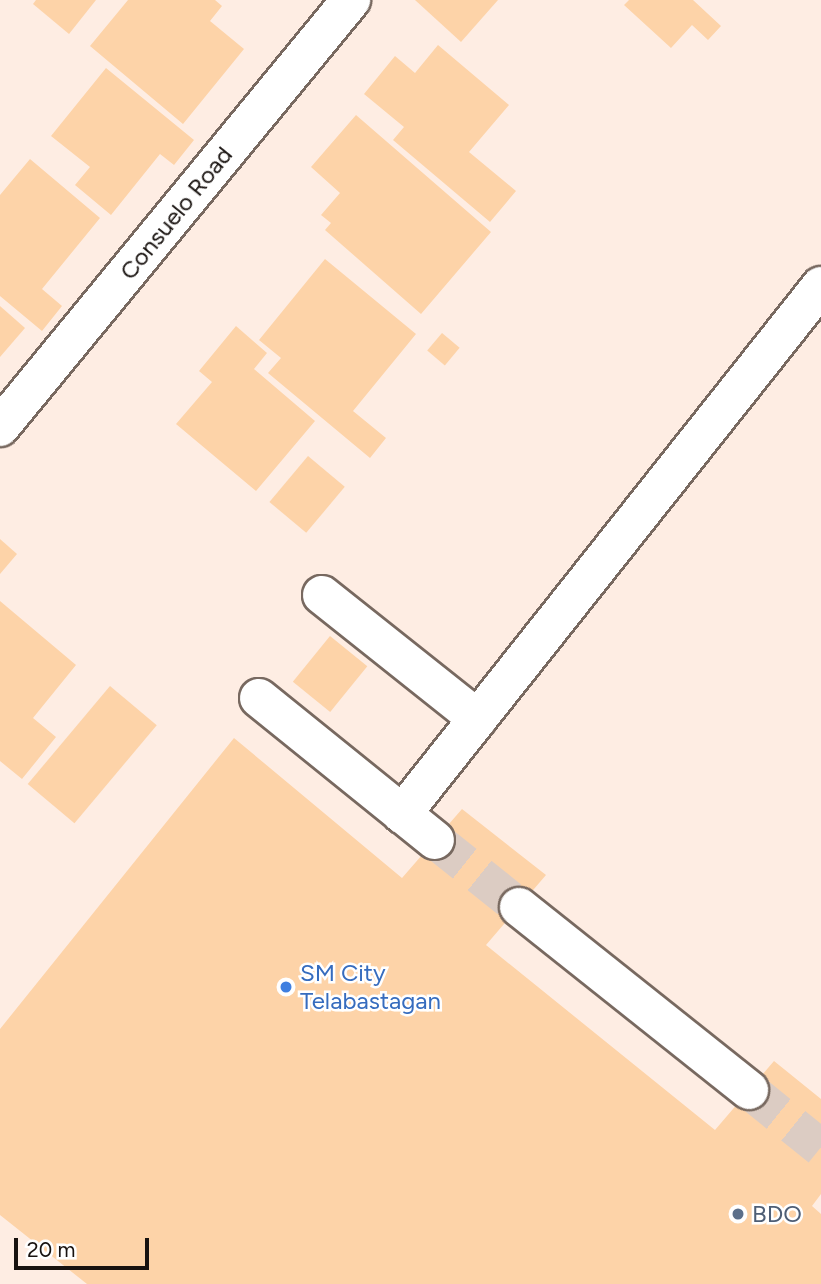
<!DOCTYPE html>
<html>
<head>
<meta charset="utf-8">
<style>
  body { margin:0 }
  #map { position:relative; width:821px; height:1284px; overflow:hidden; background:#feede3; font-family:Figtree,sans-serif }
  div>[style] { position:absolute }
  .building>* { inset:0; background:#fdd3a8; transform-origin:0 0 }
  .minor-tunnel>* { height:38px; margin-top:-19px; transform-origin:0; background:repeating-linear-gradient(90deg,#dcccc3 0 38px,transparent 0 57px) }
  .roads { filter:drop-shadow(2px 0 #786960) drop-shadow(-2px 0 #786960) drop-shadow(0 2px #786960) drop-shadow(0 -2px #786960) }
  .minor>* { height:38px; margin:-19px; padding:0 19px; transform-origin:19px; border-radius:19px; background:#fff }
  .dots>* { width:19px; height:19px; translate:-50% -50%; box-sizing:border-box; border:4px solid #fff; border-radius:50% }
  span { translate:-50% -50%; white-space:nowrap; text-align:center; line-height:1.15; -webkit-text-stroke:5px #fff; paint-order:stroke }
  .street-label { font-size:24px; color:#18120f }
  .shop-label { font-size:24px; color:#366cbe }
  .left { translate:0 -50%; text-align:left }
  .service-label { font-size:24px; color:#4e5e75 }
  .scale { position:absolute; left:14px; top:1238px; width:135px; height:32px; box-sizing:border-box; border:4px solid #18120f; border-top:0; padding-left:9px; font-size:21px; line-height:24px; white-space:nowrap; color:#18120f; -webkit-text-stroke:5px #fff; paint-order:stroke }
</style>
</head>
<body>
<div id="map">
  <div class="building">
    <i style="clip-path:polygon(36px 0,96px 0,69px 34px,33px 4px)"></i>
    <i style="clip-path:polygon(128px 0,215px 0,222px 6px,210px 21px,244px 49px,183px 124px,90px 46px)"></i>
    <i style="clip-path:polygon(415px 0,498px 0,461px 42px)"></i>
    <i style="clip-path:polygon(629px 0,693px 0,721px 26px,708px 40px,692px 25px,671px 48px,624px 5px)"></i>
    <i style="clip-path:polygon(438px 45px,509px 105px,469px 152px,516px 191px,490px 222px,393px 140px,404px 127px,364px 94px,395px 56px,415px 73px)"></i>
    <i style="clip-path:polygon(106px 68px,194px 140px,174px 165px,160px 154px,111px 215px,75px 185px,90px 167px,51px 136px)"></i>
    <i style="clip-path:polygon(356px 115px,491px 232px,421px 314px,325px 230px,331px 223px,321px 215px,340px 193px,311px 167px)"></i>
    <i style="clip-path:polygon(30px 159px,100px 218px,42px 289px,62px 306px,42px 331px,0 296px,0 195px)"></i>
    <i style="clip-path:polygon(325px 259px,416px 334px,353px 411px,386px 438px,370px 458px,268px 373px,281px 358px,259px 340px)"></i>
    <i style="clip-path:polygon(0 306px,25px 328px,0 357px)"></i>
    <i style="clip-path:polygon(236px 326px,267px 353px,254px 369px,315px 421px,256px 491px,176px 424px,212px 382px,199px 371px)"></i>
    <i style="left:442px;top:333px;width:23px;height:23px;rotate:40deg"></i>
    <i style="left:308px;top:456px;width:48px;height:60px;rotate:40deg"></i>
    <i style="clip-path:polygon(0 539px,17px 554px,0 574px)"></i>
    <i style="clip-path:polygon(0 601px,76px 665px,33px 718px,56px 737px,22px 779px,0 761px)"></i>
    <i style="left:330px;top:636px;width:48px;height:59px;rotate:39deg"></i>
    <i style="left:110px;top:686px;width:61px;height:128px;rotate:40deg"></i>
    <i style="clip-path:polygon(234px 738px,402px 878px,462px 809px,546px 875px,486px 945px,715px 1130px,774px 1061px,821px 1099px,821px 1194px,812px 1206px,821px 1214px,821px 1284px,87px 1284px,0 1215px,0 1029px)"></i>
  </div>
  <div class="minor-tunnel">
    <i style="left:435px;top:840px;width:107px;rotate:38.6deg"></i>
    <i style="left:749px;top:1090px;width:92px;rotate:38.9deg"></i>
  </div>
  <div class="roads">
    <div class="minor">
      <i style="left:0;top:427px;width:553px;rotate:-50.58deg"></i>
      <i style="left:322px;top:595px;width:199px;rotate:38.5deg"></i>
      <i style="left:259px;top:698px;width:226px;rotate:38.9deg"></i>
      <i style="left:402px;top:814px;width:674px;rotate:-51.57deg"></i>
      <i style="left:519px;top:907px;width:294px;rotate:38.5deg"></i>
    </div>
  </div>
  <div class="dots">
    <i style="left:286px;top:987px;background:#3f7fe0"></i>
    <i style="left:738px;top:1214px;background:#5c6f8a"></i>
  </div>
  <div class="street-label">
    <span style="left:176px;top:213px;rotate:-51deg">Consuelo Road</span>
  </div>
  <div class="shop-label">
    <span class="left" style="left:300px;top:987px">SM City<br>Telabastagan</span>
  </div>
  <div class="service-label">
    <span class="left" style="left:752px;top:1214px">BDO</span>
  </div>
  <div class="scale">20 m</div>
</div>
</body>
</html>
